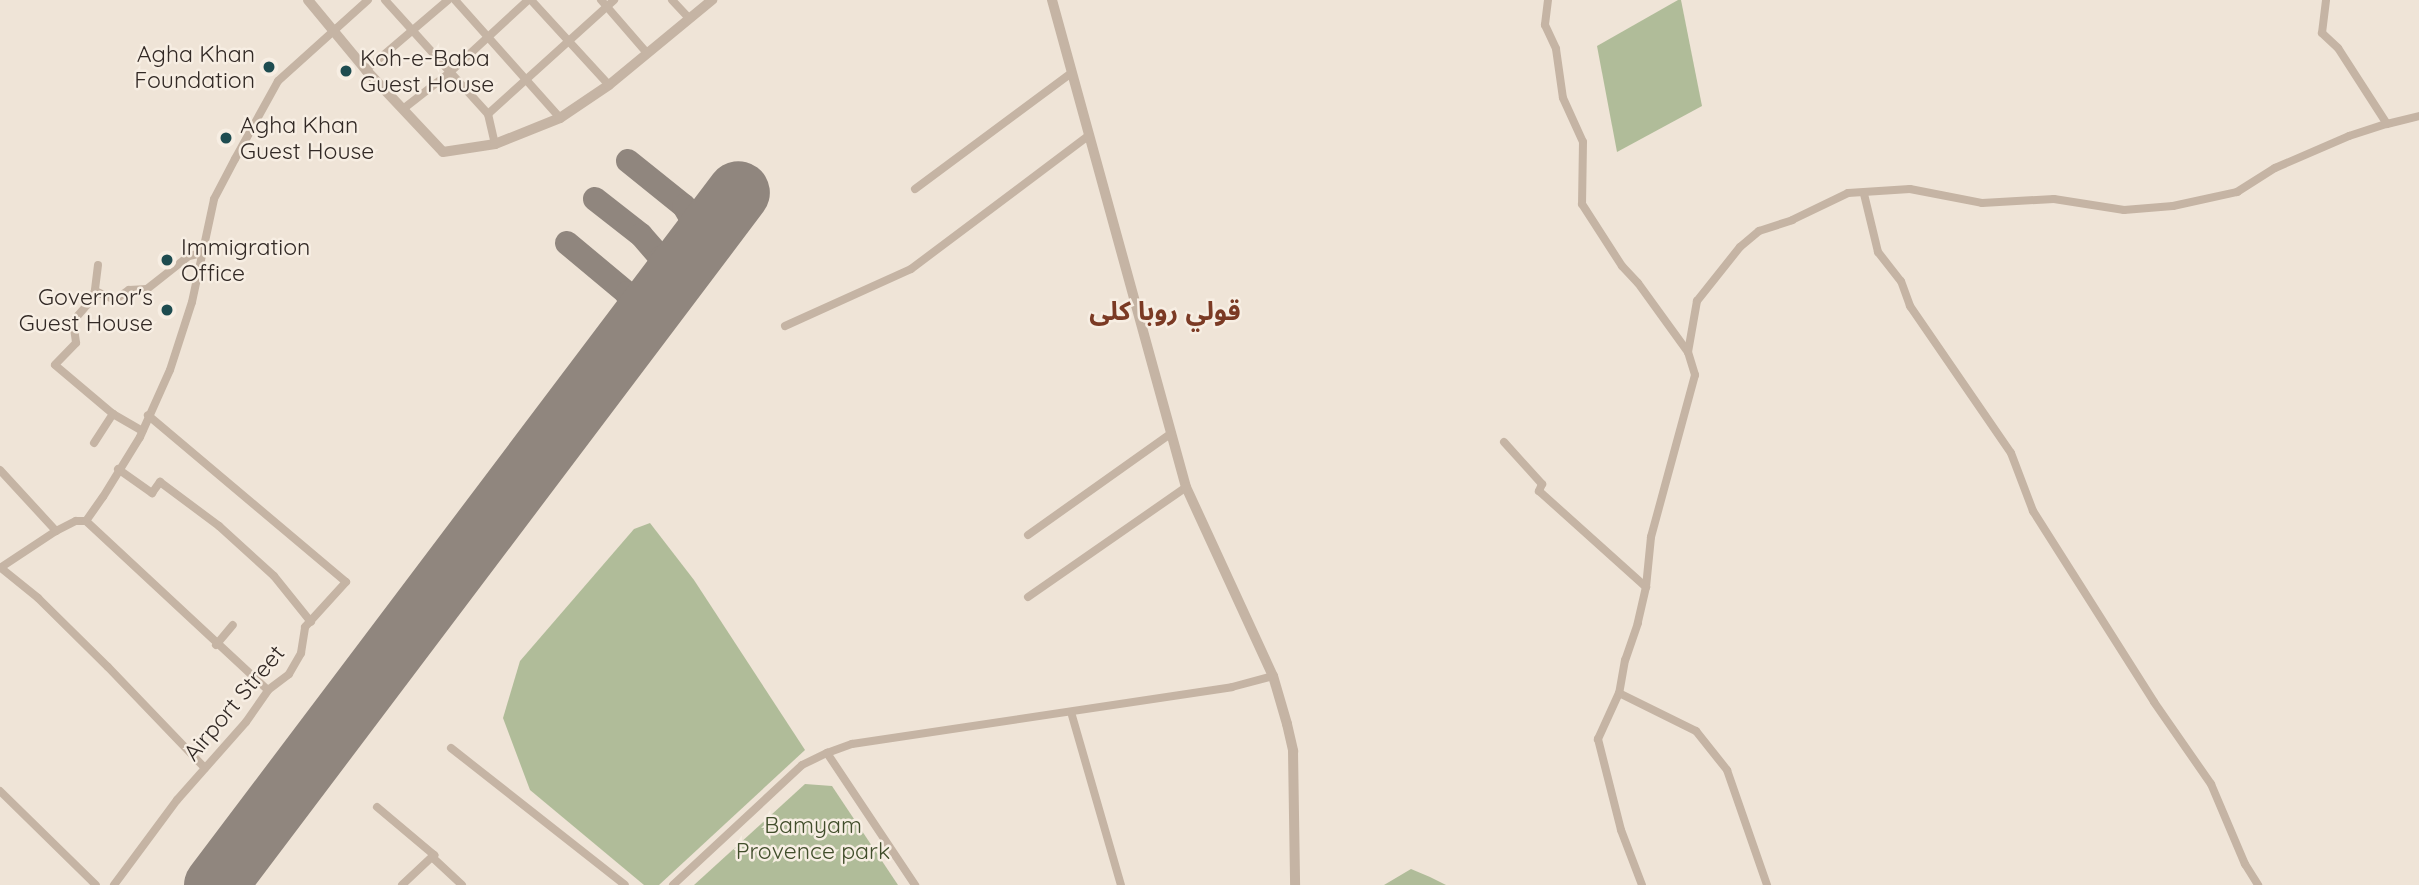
<!DOCTYPE html>
<html>
<head>
<meta charset="utf-8">
<style>
  body { margin:0 }
  #map { position:relative; width:2419px; height:885px; overflow:hidden; background:#efe4d7; font-family:Quicksand,"Noto Sans Arabic",sans-serif }
  div>[style] { position:absolute }
  .green>* { inset:0; background:#b0bc99 }
  .taxiway>* { height:24px; margin:-12px; padding:0 12px; transform-origin:12px; border-radius:12px; background:#90867e }
  .runway>* { height:63px; margin:-31.5px; padding:0 31.5px; transform-origin:31.5px; border-radius:31.5px; background:#90867e }
  .minor>* { height:8px; margin:-4px; padding:0 4px; transform-origin:4px; border-radius:4px; background:#c5b4a4 }
  .tertiary>* { height:10px; margin:-5px; padding:0 5px; transform-origin:5px; border-radius:5px; background:#c5b4a4 }
  .dots>* { width:19px; height:19px; translate:-50% -50%; box-sizing:border-box; border:4px solid #f7eee3; border-radius:50% }
  span { translate:-50% -50%; white-space:nowrap; text-align:center; line-height:1.15; -webkit-text-stroke:5px #f7eee3; paint-order:stroke }
  .poi-label { font-size:23px; color:#322925 }
  .right { translate:-100% -50%; text-align:right }
  .left { translate:0 -50%; text-align:left }
  .street-label { font-size:23px; color:#322925 }
  .park-label { font-size:23px; color:#414e2b }
  .quarter-label { font-size:26px; color:#7b3a24; font-weight:700 }
</style>
</head>
<body>
<div id="map">
  <div class="green">
    <i style="clip-path:polygon(1678px 0,1681px 0,1702px 106px,1617px 152px,1597px 46px)"></i>
    <i style="clip-path:polygon(650px 523px,694px 580px,805px 750px,659px 885px,644px 885px,530px 790px,503px 718px,520px 661px,634px 529px)"></i>
    <i style="clip-path:polygon(805px 784px,832px 786px,898px 885px,694px 885px)"></i>
    <i style="clip-path:polygon(1411px 869px,1430px 877px,1446px 885px,1384px 885px)"></i>
  </div>
  <div class="taxiway">
    <i style="left:628px;top:161px;width:72px;rotate:38.8deg"></i>
    <i style="left:684px;top:206px;width:20px;rotate:60deg"></i>
    <i style="left:694px;top:223px;width:34px;rotate:98deg"></i>
    <i style="left:595px;top:199px;width:58px;rotate:38deg"></i>
    <i style="left:641px;top:235px;width:30px;rotate:49deg"></i>
    <i style="left:661px;top:258px;width:19px;rotate:81deg"></i>
    <i style="left:664px;top:277px;width:19px;rotate:102deg"></i>
    <i style="left:567px;top:243px;width:78px;rotate:39.8deg"></i>
    <i style="left:627px;top:293px;width:24px;rotate:73deg"></i>
    <i style="left:634px;top:316px;width:20px;rotate:101deg"></i>
  </div>
  <div class="runway">
    <i style="left:215px;top:885px;width:868px;rotate:-52.96deg"></i>
  </div>
  <div class="minor">
    <i style="left:385px;top:0;width:154px;rotate:47.9deg"></i>
    <i style="left:488px;top:114px;width:31px;rotate:77deg"></i>
    <i style="left:455px;top:0;width:158px;rotate:48.3deg"></i>
    <i style="left:531px;top:0;width:115px;rotate:47.5deg"></i>
    <i style="left:601px;top:0;width:69px;rotate:49.1deg"></i>
    <i style="left:672px;top:0;width:23px;rotate:47deg"></i>
    <i style="left:1548px;top:0;width:25px;rotate:97deg"></i>
    <i style="left:1545px;top:25px;width:26px;rotate:65deg"></i>
    <i style="left:1556px;top:49px;width:49px;rotate:81.9deg"></i>
    <i style="left:1563px;top:98px;width:48px;rotate:65.6deg"></i>
    <i style="left:1583px;top:142px;width:62px;rotate:90.9deg"></i>
    <i style="left:1582px;top:204px;width:74px;rotate:57.2deg"></i>
    <i style="left:1622px;top:266px;width:23px;rotate:47deg"></i>
    <i style="left:1638px;top:283px;width:85px;rotate:54.1deg"></i>
    <i style="left:1688px;top:352px;width:24px;rotate:73deg"></i>
    <i style="left:1695px;top:375px;width:168px;rotate:105.2deg"></i>
    <i style="left:1651px;top:537px;width:50px;rotate:95.7deg"></i>
    <i style="left:1646px;top:587px;width:37px;rotate:103deg"></i>
    <i style="left:1638px;top:623px;width:39px;rotate:109deg"></i>
    <i style="left:1625px;top:660px;width:34px;rotate:100deg"></i>
    <i style="left:1619px;top:693px;width:51px;rotate:114.5deg"></i>
    <i style="left:1598px;top:739px;width:94px;rotate:75.8deg"></i>
    <i style="left:1621px;top:830px;width:59px;rotate:69.1deg"></i>
    <i style="left:366px;top:70px;width:108px;rotate:-40.5deg"></i>
    <i style="left:403px;top:109px;width:58px;rotate:-38deg"></i>
    <i style="left:449px;top:73px;width:108px;rotate:-42.7deg"></i>
    <i style="left:488px;top:114px;width:170px;rotate:-42.1deg"></i>
    <i style="left:2387px;top:124px;width:33px;rotate:-14deg"></i>
    <i style="left:915px;top:189px;width:193px;rotate:-36.6deg"></i>
    <i style="left:1864px;top:194px;width:60px;rotate:76.4deg"></i>
    <i style="left:1878px;top:252px;width:37px;rotate:52deg"></i>
    <i style="left:1901px;top:281px;width:27px;rotate:70deg"></i>
    <i style="left:1910px;top:306px;width:178px;rotate:55.5deg"></i>
    <i style="left:2011px;top:453px;width:62px;rotate:69.2deg"></i>
    <i style="left:2033px;top:511px;width:226px;rotate:57.6deg"></i>
    <i style="left:2154px;top:702px;width:100px;rotate:55.2deg"></i>
    <i style="left:2211px;top:784px;width:87px;rotate:67deg"></i>
    <i style="left:2245px;top:864px;width:25px;rotate:58deg"></i>
    <i style="left:98px;top:265px;width:26px;rotate:97deg"></i>
    <i style="left:95px;top:291px;width:16px;rotate:120deg"></i>
    <i style="left:87px;top:305px;width:21px;rotate:131deg"></i>
    <i style="left:73px;top:321px;width:22px;rotate:82deg"></i>
    <i style="left:76px;top:343px;width:30px;rotate:134deg"></i>
    <i style="left:55px;top:365px;width:76px;rotate:40.2deg"></i>
    <i style="left:113px;top:414px;width:34px;rotate:30deg"></i>
    <i style="left:95px;top:291px;width:22px;rotate:24deg"></i>
    <i style="left:115px;top:300px;width:17px;rotate:-36deg"></i>
    <i style="left:129px;top:290px;width:18px;rotate:-3deg"></i>
    <i style="left:147px;top:289px;width:53px;rotate:-38.2deg"></i>
    <i style="left:189px;top:256px;width:13px;rotate:-13deg"></i>
    <i style="left:785px;top:326px;width:138px;rotate:-24.3deg"></i>
    <i style="left:911px;top:269px;width:221px;rotate:-36.9deg"></i>
    <i style="left:1688px;top:352px;width:52px;rotate:-80deg"></i>
    <i style="left:1697px;top:301px;width:69px;rotate:-51.5deg"></i>
    <i style="left:1740px;top:247px;width:25px;rotate:-40deg"></i>
    <i style="left:1759px;top:231px;width:35px;rotate:-18deg"></i>
    <i style="left:1792px;top:220px;width:62px;rotate:-25.7deg"></i>
    <i style="left:1848px;top:193px;width:62px;rotate:-3.7deg"></i>
    <i style="left:1910px;top:189px;width:73px;rotate:11deg"></i>
    <i style="left:1982px;top:203px;width:72px;rotate:-3.2deg"></i>
    <i style="left:2054px;top:199px;width:71px;rotate:8.9deg"></i>
    <i style="left:2124px;top:210px;width:49px;rotate:-4.7deg"></i>
    <i style="left:2173px;top:206px;width:66px;rotate:-12.3deg"></i>
    <i style="left:2237px;top:192px;width:45px;rotate:-32.3deg"></i>
    <i style="left:2275px;top:168px;width:81px;rotate:-23.4deg"></i>
    <i style="left:2349px;top:136px;width:40px;rotate:-18deg"></i>
    <i style="left:2387px;top:124px;width:90px;rotate:-122.8deg"></i>
    <i style="left:2338px;top:48px;width:22px;rotate:-137deg"></i>
    <i style="left:2322px;top:33px;width:33px;rotate:-83deg"></i>
    <i style="left:1504px;top:442px;width:57px;rotate:47.9deg"></i>
    <i style="left:1542px;top:484px;width:8px;rotate:113deg"></i>
    <i style="left:1539px;top:491px;width:144px;rotate:41.9deg"></i>
    <i style="left:94px;top:443px;width:35px;rotate:-57deg"></i>
    <i style="left:118px;top:469px;width:42px;rotate:35.2deg"></i>
    <i style="left:152px;top:493px;width:14px;rotate:-54deg"></i>
    <i style="left:160px;top:482px;width:74px;rotate:36.7deg"></i>
    <i style="left:219px;top:526px;width:74px;rotate:42.3deg"></i>
    <i style="left:274px;top:576px;width:59px;rotate:51.2deg"></i>
    <i style="left:0;top:470px;width:83px;rotate:47.4deg"></i>
    <i style="left:86px;top:521px;width:248px;rotate:42.9deg"></i>
    <i style="left:1028px;top:535px;width:174px;rotate:-35.4deg"></i>
    <i style="left:0;top:568px;width:67px;rotate:-33.5deg"></i>
    <i style="left:56px;top:531px;width:22px;rotate:-27deg"></i>
    <i style="left:76px;top:521px;width:10px"></i>
    <i style="left:86px;top:521px;width:29px;rotate:-55deg"></i>
    <i style="left:103px;top:497px;width:70px;rotate:-58.3deg"></i>
    <i style="left:140px;top:437px;width:73px;rotate:-65.9deg"></i>
    <i style="left:170px;top:370px;width:71px;rotate:-72.1deg"></i>
    <i style="left:192px;top:302px;width:105px;rotate:-77.9deg"></i>
    <i style="left:214px;top:199px;width:45px;rotate:-62.3deg"></i>
    <i style="left:235px;top:159px;width:89px;rotate:-61.1deg"></i>
    <i style="left:278px;top:81px;width:121px;rotate:-42deg"></i>
    <i style="left:1px;top:568px;width:48px;rotate:39deg"></i>
    <i style="left:38px;top:598px;width:98px;rotate:44.6deg"></i>
    <i style="left:108px;top:667px;width:140px;rotate:46.2deg"></i>
    <i style="left:1028px;top:597px;width:193px;rotate:-34.8deg"></i>
    <i style="left:216px;top:645px;width:26px;rotate:-50deg"></i>
    <i style="left:1619px;top:693px;width:86px;rotate:26.3deg"></i>
    <i style="left:1696px;top:731px;width:50px;rotate:51.5deg"></i>
    <i style="left:1727px;top:770px;width:122px;rotate:70.8deg"></i>
    <i style="left:1071px;top:712px;width:180px;rotate:73.9deg"></i>
    <i style="left:451px;top:748px;width:221px;rotate:38.2deg"></i>
    <i style="left:827px;top:753px;width:159px;rotate:56.3deg"></i>
    <i style="left:0;top:791px;width:134px;rotate:44.4deg"></i>
    <i style="left:377px;top:807px;width:75px;rotate:40.1deg"></i>
    <i style="left:434px;top:855px;width:3px;rotate:135deg"></i>
    <i style="left:432px;top:857px;width:41px;rotate:43deg"></i>
    <i style="left:114px;top:885px;width:106px;rotate:-53.5deg"></i>
    <i style="left:177px;top:800px;width:104px;rotate:-48.5deg"></i>
    <i style="left:246px;top:722px;width:39px;rotate:-55deg"></i>
    <i style="left:268px;top:690px;width:26px;rotate:-37deg"></i>
    <i style="left:289px;top:674px;width:24px;rotate:-60deg"></i>
    <i style="left:301px;top:653px;width:26px;rotate:-81deg"></i>
    <i style="left:305px;top:627px;width:61px;rotate:-47.7deg"></i>
    <i style="left:346px;top:582px;width:259px;rotate:-139.9deg"></i>
    <i style="left:402px;top:885px;width:44px;rotate:-43.2deg"></i>
    <i style="left:673px;top:885px;width:176px;rotate:-42.9deg"></i>
    <i style="left:802px;top:765px;width:28px;rotate:-26deg"></i>
    <i style="left:827px;top:753px;width:27px;rotate:-20deg"></i>
    <i style="left:852px;top:744px;width:384px;rotate:-8.5deg"></i>
    <i style="left:1232px;top:687px;width:42px;rotate:-15deg"></i>
  </div>
  <div class="tertiary">
    <i style="left:308px;top:0;width:91px;rotate:50.4deg"></i>
    <i style="left:366px;top:70px;width:112px;rotate:46.8deg"></i>
    <i style="left:443px;top:152px;width:53px;rotate:-8.7deg"></i>
    <i style="left:495px;top:144px;width:70px;rotate:-21.8deg"></i>
    <i style="left:560px;top:118px;width:59px;rotate:-34deg"></i>
    <i style="left:609px;top:85px;width:134px;rotate:-39.5deg"></i>
    <i style="left:1052px;top:0;width:505px;rotate:74.62deg"></i>
    <i style="left:1186px;top:487px;width:208px;rotate:65.3deg"></i>
    <i style="left:1273px;top:676px;width:50px;rotate:73.7deg"></i>
    <i style="left:1287px;top:724px;width:28px;rotate:77deg"></i>
    <i style="left:1293px;top:751px;width:134px;rotate:89.1deg"></i>
  </div>
  <div class="dots">
    <i style="left:269px;top:67px;background:#1e4c50"></i>
    <i style="left:346px;top:71px;background:#1e4c50"></i>
    <i style="left:226px;top:138px;background:#1e4c50"></i>
    <i style="left:167px;top:260px;background:#1e4c50"></i>
    <i style="left:167px;top:310px;background:#1e4c50"></i>
  </div>
  <div class="poi-label">
    <span class="right" style="left:255px;top:67px">Agha Khan<br>Foundation</span>
    <span class="left" style="left:360px;top:71px">Koh-e-Baba<br>Guest House</span>
    <span class="left" style="left:240px;top:138px">Agha Khan<br>Guest House</span>
    <span class="left" style="left:181px;top:260px">Immigration<br>Office</span>
    <span class="right" style="left:153px;top:310px">Governor's<br>Guest House</span>
  </div>
  <div class="street-label">
    <span style="left:234px;top:703px;rotate:-50deg">Airport Street</span>
  </div>
  <div class="park-label">
    <span style="left:813px;top:838px">Bamyam<br>Provence park</span>
  </div>
  <div class="quarter-label">
    <span style="left:1165px;top:311px">قولي روبا کلی</span>
  </div>
</div>
</body>
</html>
